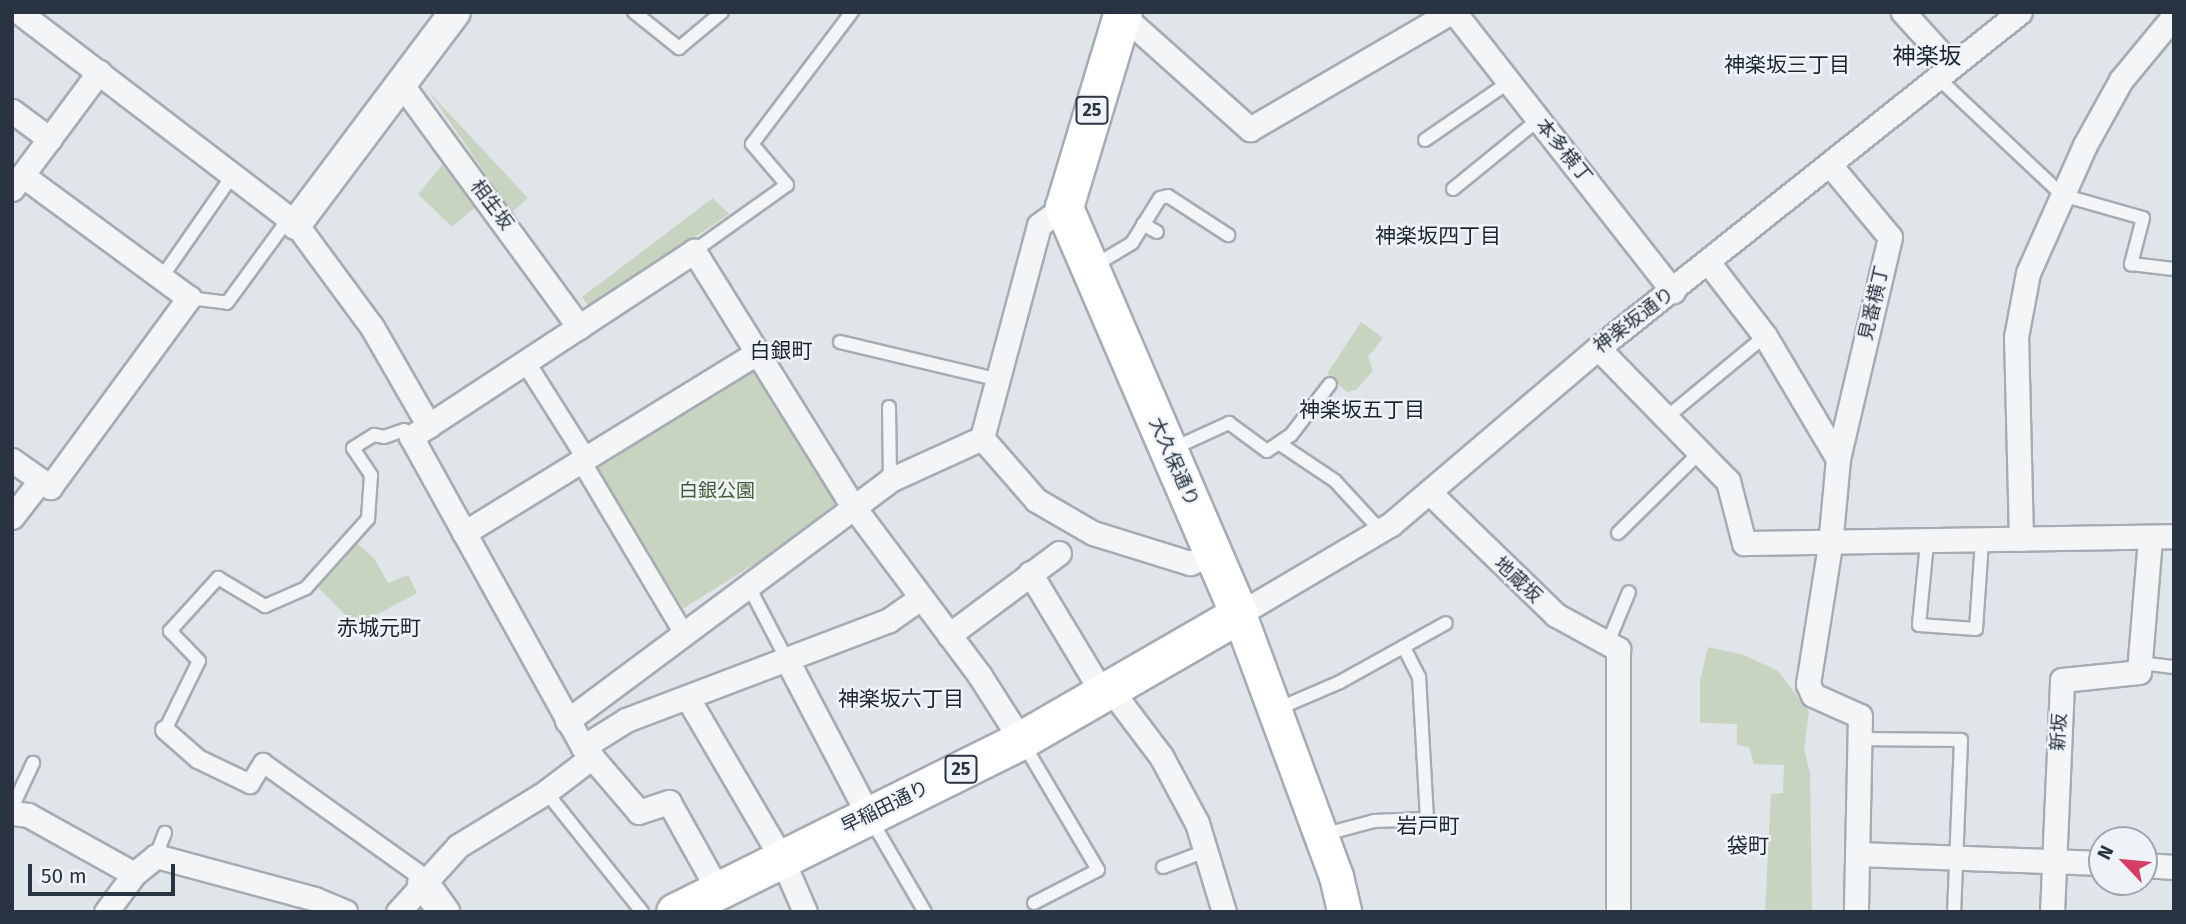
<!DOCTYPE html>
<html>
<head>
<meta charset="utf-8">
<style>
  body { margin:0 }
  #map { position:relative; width:2186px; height:924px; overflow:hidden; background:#e0e5e9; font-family:"Fira Sans","Noto Sans JP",sans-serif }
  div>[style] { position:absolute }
  .green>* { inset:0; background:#c7d4c0; transform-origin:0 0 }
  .roads { filter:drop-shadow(2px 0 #a5acb3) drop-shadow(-2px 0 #a5acb3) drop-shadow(0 2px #a5acb3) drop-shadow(0 -2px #a5acb3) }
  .service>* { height:12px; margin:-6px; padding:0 6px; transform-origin:6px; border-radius:6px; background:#f3f5f7 }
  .pedestrian>* { height:18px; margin:-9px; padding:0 9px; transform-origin:9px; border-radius:9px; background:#f3f5f7 }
  .minor>* { height:23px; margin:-11.5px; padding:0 11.5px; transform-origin:11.5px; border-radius:11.5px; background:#f3f5f7 }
  .tertiary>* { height:30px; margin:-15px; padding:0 15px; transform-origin:15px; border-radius:15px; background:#f3f5f7 }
  .secondary>* { height:33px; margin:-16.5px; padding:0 16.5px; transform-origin:16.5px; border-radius:16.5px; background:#fff }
  .primary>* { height:37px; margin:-18.5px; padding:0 18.5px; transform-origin:18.5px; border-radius:18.5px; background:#fff }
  span { translate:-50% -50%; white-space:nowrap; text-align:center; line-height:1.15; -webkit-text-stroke:5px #eff3f7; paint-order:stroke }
  .shield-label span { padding:2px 5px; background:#eff3f7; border:2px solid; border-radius:5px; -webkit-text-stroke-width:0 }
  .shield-label { font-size:18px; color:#283441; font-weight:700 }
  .street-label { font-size:19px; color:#283441 }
  .park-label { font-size:19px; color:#415e34 }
  .neighbourhood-label { font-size:21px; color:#1a2532 }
  .quarter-label { font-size:23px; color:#1a2532 }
  .frame { position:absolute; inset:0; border:14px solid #283441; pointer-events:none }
  .north { position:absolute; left:2088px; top:826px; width:70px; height:70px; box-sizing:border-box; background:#eff3f7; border:2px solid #9fa7ae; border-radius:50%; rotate:296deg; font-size:19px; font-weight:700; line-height:28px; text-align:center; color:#283441 }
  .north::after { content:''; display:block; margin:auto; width:24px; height:32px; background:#d43f66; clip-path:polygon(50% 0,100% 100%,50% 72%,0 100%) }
  .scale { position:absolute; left:28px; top:864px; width:147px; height:32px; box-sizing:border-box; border:4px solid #283441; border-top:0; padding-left:9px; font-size:21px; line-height:24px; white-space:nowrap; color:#283441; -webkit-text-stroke:5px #eff3f7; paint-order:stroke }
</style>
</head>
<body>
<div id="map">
  <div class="green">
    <i style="clip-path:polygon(429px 92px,528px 198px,512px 212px)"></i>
    <i style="clip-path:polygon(444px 163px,478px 205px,452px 227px,418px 194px)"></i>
    <i style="clip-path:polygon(713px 198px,729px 214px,590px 308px,582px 297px)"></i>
    <i style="clip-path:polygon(1361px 322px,1383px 338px,1368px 357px,1373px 371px,1356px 390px,1347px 392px,1327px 374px)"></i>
    <i style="left:754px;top:365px;width:169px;height:189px;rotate:58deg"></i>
    <i style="clip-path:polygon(355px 542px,374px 558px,388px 583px,408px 575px,417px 593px,356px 626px,317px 586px)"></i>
    <i style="clip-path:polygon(1708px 647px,1744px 655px,1778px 671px,1809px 712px,1804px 749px,1810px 773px,1812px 912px,1765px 912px,1771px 794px,1783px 793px,1784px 765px,1754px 764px,1749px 747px,1737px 745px,1737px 724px,1700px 723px,1700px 680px)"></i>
  </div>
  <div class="roads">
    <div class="service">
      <i style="left:634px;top:12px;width:58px;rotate:38.7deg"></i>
      <i style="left:679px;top:48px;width:56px;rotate:-39.9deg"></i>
      <i style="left:1938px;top:78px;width:170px;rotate:43.3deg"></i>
      <i style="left:2062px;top:195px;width:84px;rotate:15.9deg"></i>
      <i style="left:2143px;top:218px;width:48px;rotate:104.6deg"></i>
      <i style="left:2131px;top:264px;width:43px;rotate:6.6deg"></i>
      <i style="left:1425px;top:140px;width:102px;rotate:-34.6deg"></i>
      <i style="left:1453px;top:189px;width:109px;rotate:-39.1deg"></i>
      <i style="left:1143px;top:224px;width:16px;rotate:30deg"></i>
      <i style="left:694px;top:251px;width:114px;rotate:-35.4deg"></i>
      <i style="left:787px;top:185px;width:54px;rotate:-130.5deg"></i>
      <i style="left:752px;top:144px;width:166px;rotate:-52.9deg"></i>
      <i style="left:1092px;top:267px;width:47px;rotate:-31deg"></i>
      <i style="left:1132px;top:243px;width:53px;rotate:-58.1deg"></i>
      <i style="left:1160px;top:198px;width:8px;rotate:-14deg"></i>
      <i style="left:1168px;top:196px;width:72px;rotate:33deg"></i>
      <i style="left:162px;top:277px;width:124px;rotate:-55.2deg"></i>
      <i style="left:189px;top:298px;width:38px;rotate:7deg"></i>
      <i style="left:227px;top:303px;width:105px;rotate:-53.9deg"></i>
      <i style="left:840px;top:342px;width:163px;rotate:13.4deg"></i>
      <i style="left:889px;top:407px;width:73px;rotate:89.2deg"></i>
      <i style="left:1667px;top:417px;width:127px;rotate:-39.6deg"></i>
      <i style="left:1280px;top:444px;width:66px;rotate:33.9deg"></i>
      <i style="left:1335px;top:481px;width:68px;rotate:47.4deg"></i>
      <i style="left:1172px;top:449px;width:63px;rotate:-24.5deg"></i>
      <i style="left:1229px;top:423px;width:47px;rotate:36.4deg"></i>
      <i style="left:1267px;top:451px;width:29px;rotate:-34deg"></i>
      <i style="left:1291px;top:435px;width:64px;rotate:-52.6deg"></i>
      <i style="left:1618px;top:533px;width:115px;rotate:-44.6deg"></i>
      <i style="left:1927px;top:543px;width:82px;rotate:95.6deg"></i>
      <i style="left:1919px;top:625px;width:57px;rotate:4deg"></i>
      <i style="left:1976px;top:629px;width:89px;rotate:-86.1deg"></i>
      <i style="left:747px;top:583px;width:87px;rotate:62.5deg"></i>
      <i style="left:1607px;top:645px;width:57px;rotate:-67.5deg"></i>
      <i style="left:2140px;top:663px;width:34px;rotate:7deg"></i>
      <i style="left:1275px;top:710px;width:71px;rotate:-23.3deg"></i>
      <i style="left:1340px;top:682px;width:121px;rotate:-29.1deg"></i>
      <i style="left:165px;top:730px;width:77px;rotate:-63.8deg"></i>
      <i style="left:199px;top:661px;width:42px;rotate:-134deg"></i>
      <i style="left:170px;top:631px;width:72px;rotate:-47.8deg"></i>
      <i style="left:218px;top:578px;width:55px;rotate:30.8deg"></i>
      <i style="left:265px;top:606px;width:45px;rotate:-23.7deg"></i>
      <i style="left:306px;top:588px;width:93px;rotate:-48.1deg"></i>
      <i style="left:368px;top:519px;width:44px;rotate:-86.1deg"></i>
      <i style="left:371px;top:475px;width:32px;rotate:-124deg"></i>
      <i style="left:353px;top:448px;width:25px;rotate:-32deg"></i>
      <i style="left:374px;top:435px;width:10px;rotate:11deg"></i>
      <i style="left:384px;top:437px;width:21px;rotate:-19deg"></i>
      <i style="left:404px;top:430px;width:10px;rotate:45deg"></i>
      <i style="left:1860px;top:739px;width:101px;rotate:0.6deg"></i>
      <i style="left:1961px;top:740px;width:172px;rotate:92.3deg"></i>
      <i style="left:1023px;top:743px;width:147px;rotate:59.4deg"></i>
      <i style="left:1098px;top:870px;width:72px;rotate:152.7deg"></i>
      <i style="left:546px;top:792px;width:154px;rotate:51.3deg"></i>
      <i style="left:12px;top:808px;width:50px;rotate:-65deg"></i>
      <i style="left:870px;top:818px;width:109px;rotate:59.7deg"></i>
      <i style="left:1322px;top:835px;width:54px;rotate:-15.1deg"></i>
      <i style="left:1374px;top:821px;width:53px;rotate:-2.2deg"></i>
      <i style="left:1427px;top:819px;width:142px;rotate:-93.2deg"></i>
      <i style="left:1419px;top:677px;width:34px;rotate:-117deg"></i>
      <i style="left:156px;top:856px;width:25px;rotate:-69deg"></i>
      <i style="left:1163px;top:867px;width:46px;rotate:-20.4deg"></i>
    </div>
    <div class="pedestrian">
      <i style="left:526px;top:363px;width:112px;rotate:57.7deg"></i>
      <i style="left:581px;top:461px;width:201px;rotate:59.2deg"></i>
      <i style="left:165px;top:730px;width:44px;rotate:41.3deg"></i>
      <i style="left:198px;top:759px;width:58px;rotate:25.7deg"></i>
      <i style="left:250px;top:784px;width:25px;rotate:-58deg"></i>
      <i style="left:263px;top:763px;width:189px;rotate:35.5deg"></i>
      <i style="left:417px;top:873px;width:12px;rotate:59deg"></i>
    </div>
    <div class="minor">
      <i style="left:19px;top:12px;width:349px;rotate:37.4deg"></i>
      <i style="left:296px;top:224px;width:128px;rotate:53.6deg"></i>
      <i style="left:372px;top:327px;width:114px;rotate:60.1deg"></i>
      <i style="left:1119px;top:12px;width:176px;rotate:41.8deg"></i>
      <i style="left:1250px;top:129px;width:233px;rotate:-30.2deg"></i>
      <i style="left:1454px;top:12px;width:355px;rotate:51.9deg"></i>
      <i style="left:1903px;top:12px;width:73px;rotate:47.8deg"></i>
      <i style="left:402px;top:85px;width:300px;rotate:53.8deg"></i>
      <i style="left:12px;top:111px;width:47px;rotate:36.4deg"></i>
      <i style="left:1831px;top:166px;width:92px;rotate:50.3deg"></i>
      <i style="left:1890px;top:237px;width:228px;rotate:103.2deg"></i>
      <i style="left:1838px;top:459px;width:86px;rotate:95.3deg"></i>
      <i style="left:1830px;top:545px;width:141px;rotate:99deg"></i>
      <i style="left:1808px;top:684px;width:12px;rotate:66deg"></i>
      <i style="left:1813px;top:695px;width:51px;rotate:24.1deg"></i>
      <i style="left:1860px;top:716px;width:196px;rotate:91.2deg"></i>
      <i style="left:12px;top:189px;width:146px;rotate:-53.4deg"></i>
      <i style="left:1708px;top:262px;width:93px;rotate:52.4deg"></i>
      <i style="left:1765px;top:336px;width:143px;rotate:59.3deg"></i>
      <i style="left:1598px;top:348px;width:186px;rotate:45.7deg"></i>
      <i style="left:1728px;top:481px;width:64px;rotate:75.5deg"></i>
      <i style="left:1744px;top:543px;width:430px;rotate:-0.9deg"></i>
      <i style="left:982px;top:438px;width:82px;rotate:48.9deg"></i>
      <i style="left:1036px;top:500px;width:66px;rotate:30.1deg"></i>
      <i style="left:1093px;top:533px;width:102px;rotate:17.2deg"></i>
      <i style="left:1190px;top:563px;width:26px;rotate:-23deg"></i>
      <i style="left:982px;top:438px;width:220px;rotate:-75deg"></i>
      <i style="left:1039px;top:225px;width:31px;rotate:-36deg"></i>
      <i style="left:12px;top:460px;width:47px;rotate:35.4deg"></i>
      <i style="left:50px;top:487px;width:235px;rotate:-53.7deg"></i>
      <i style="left:189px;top:298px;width:207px;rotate:-143.6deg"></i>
      <i style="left:1430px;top:493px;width:175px;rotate:44.1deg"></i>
      <i style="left:1556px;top:615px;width:71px;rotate:28.7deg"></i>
      <i style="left:1618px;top:649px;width:263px;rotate:90deg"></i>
      <i style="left:12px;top:517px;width:46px;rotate:-52.1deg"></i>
      <i style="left:464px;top:533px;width:344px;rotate:-31.6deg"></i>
      <i style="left:2021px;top:539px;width:202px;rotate:-91.4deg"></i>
      <i style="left:2016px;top:337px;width:65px;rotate:-79.4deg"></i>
      <i style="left:2028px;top:273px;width:140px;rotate:-66deg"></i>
      <i style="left:2085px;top:145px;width:74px;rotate:-61deg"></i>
      <i style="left:2121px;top:80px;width:83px;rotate:-50.4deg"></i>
      <i style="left:1030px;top:573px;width:141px;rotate:58.9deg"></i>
      <i style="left:1239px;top:614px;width:177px;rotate:-30.6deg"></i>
      <i style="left:1391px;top:524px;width:272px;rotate:-40.4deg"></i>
      <i style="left:1598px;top:348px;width:539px;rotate:-38.53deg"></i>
      <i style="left:949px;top:635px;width:137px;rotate:-36.7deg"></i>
      <i style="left:787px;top:660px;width:174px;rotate:62.3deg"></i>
      <i style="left:1111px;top:690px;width:83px;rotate:52.9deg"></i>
      <i style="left:1161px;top:756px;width:76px;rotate:61.8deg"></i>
      <i style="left:1197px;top:823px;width:93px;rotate:73.1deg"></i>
      <i style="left:687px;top:697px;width:188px;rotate:59.6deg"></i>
      <i style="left:782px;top:859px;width:58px;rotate:66.5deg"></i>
      <i style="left:567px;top:721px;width:403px;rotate:-36.7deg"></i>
      <i style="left:890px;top:480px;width:101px;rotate:-24.5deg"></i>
      <i style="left:583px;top:747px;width:51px;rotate:-32.1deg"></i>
      <i style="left:626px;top:720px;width:281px;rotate:-20.8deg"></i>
      <i style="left:889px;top:620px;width:39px;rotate:-35deg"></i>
      <i style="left:12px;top:813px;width:16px;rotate:7deg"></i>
      <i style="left:28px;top:815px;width:121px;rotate:29.1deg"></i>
      <i style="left:1857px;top:854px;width:245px;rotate:2.1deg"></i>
      <i style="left:2144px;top:865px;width:30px;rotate:4deg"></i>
      <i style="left:719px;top:892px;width:103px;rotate:-119.1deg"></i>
      <i style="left:669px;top:802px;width:32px;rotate:162deg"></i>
      <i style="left:639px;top:812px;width:86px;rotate:-130.7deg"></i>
      <i style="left:583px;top:747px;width:355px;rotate:-119deg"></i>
      <i style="left:411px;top:437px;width:339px;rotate:-33.3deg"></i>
      <i style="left:694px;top:251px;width:301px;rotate:58.1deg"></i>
      <i style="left:853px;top:506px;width:212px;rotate:53.2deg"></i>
      <i style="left:980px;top:676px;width:76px;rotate:57.4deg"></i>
      <i style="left:106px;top:912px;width:47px;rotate:-53.6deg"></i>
      <i style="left:134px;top:874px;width:28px;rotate:-39deg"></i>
      <i style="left:156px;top:856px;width:165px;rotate:15.1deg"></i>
      <i style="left:315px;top:899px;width:33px;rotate:23deg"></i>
      <i style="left:398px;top:912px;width:89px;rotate:-47.7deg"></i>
      <i style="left:458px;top:846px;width:103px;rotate:-31.5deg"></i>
      <i style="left:546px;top:792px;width:58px;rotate:-37.3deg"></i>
      <i style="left:2052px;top:912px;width:232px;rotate:-87.5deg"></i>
      <i style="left:2062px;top:680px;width:77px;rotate:-5.9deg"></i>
      <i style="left:2139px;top:672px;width:135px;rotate:-85.3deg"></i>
    </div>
    <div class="tertiary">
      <i style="left:296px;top:224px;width:265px;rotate:-53.1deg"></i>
      <i style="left:423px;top:883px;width:36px;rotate:54deg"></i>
    </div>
    <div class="secondary">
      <i style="left:1239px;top:614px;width:279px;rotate:69.7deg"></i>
      <i style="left:1336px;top:876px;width:37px;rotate:77deg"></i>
    </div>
    <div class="primary">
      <i style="left:675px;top:912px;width:386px;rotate:-26.4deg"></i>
      <i style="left:1021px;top:740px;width:252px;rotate:-30deg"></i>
      <i style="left:1239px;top:614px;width:443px;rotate:-113.3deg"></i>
      <i style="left:1064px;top:207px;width:204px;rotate:-73.2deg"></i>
    </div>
  </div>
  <div class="shield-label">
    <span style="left:1092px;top:110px">25</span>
    <span style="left:961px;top:769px">25</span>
  </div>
  <div class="street-label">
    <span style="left:1564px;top:151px;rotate:51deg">本多横丁</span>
    <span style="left:492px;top:205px;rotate:53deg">相生坂</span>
    <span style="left:1874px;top:303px;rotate:-77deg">見番横丁</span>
    <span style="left:1634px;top:320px;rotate:-37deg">神楽坂通り</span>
    <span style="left:1174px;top:462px;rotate:66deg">大久保通り</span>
    <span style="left:1518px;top:580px;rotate:43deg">地蔵坂</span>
    <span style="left:2059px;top:732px;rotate:-87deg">新坂</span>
    <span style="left:885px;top:807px;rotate:-26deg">早稲田通り</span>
  </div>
  <div class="park-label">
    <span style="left:717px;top:491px">白銀公園</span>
  </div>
  <div class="neighbourhood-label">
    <span style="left:1787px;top:65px">神楽坂三丁目</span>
    <span style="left:1438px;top:236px">神楽坂四丁目</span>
    <span style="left:781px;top:351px">白銀町</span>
    <span style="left:1362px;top:410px">神楽坂五丁目</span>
    <span style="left:379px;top:628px">赤城元町</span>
    <span style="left:901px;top:699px">神楽坂六丁目</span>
    <span style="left:1428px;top:826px">岩戸町</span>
    <span style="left:1748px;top:846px">袋町</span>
  </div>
  <div class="quarter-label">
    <span style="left:1927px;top:56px">神楽坂</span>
  </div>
  <div class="frame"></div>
  <div class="north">N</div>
  <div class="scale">50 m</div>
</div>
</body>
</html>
